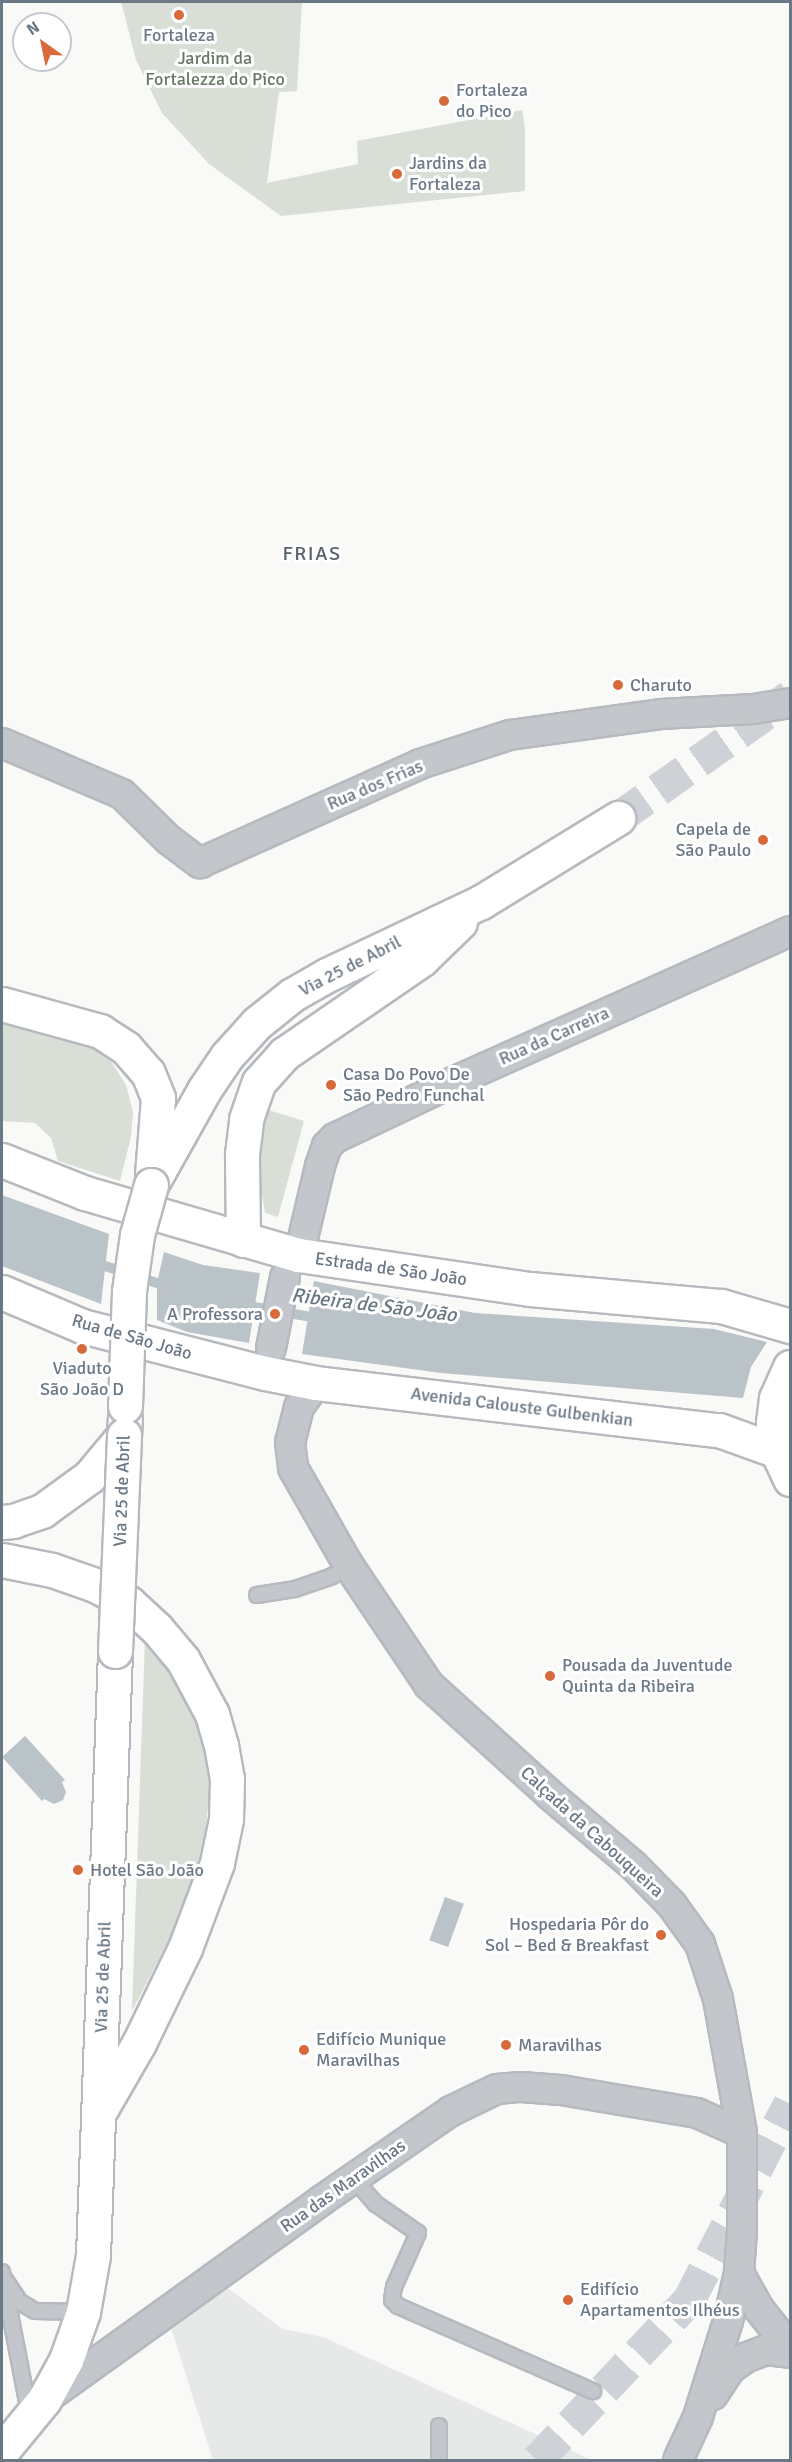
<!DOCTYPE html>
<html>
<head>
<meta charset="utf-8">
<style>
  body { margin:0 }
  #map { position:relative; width:792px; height:2462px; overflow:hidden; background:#f9f9f8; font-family:Signika,sans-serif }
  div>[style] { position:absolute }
  .built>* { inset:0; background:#e7e8e8 }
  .green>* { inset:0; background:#d9ded7 }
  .water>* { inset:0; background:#bac3c8; transform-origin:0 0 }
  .stream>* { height:10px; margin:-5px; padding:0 5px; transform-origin:5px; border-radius:5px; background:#bac3c8 }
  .secondary-tunnel>* { height:33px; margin-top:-16.5px; transform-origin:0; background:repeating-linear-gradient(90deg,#ced2d6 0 33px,transparent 0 49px) }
  .roads { filter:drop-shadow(2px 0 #b6babf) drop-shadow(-2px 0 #b6babf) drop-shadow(0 2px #b6babf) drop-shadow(0 -2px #b6babf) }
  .lane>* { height:14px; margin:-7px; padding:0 7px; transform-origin:7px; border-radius:7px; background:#c3c6ca }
  .street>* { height:28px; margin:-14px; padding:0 14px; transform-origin:14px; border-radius:14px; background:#c3c6ca }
  .secondary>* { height:33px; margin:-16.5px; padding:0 16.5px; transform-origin:16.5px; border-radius:16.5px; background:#fff }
  .bridges { filter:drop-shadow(2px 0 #b6babf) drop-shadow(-2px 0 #b6babf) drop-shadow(0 2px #b6babf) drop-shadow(0 -2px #b6babf) }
  .secondary-bridge>* { height:33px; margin:-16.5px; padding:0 16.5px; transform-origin:16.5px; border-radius:16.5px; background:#fff }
  .dots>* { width:16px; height:16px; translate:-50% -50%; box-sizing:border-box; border:3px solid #fff; border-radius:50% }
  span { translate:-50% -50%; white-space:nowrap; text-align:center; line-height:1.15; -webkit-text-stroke:6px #fff; paint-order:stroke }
  .poi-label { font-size:18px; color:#6b7886 }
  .left { translate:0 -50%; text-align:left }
  .right { translate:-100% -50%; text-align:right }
  .park-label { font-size:18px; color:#677965 }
  .street-label { font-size:18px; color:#6b7886 }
  .neighbourhood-label { font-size:20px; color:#58626c; letter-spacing:1.5px }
  .water-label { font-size:20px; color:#677881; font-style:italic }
  .frame { position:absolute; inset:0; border:3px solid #6b7886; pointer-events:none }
  .north { position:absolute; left:12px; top:12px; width:60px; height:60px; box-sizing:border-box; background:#fff; border:2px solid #c4c9cf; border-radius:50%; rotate:327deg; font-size:16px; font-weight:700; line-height:24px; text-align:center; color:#6b7886 }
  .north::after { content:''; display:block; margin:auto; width:21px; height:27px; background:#d7693a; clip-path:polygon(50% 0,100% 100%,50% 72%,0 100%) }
</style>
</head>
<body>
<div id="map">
  <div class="built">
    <i style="clip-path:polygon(226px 2287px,283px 2329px,323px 2337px,592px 2460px,213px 2460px,171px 2328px)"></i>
  </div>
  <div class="green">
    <i style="clip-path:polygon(121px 2px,302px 2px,297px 91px,279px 92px,267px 183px,358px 164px,357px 141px,522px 110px,525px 128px,525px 191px,281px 216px,209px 164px,162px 113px,136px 60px)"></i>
    <i style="clip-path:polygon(2px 1016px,77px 1037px,111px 1061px,126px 1085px,133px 1112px,131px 1137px,120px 1181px,58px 1161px,51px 1138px,35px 1123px,2px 1121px)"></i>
    <i style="clip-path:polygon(265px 1109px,304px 1121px,278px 1217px,265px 1213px,261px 1189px,258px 1152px)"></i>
    <i style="clip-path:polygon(145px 1638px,169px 1667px,202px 1730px,211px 1776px,205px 1838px,181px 1916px,132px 2011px)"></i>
  </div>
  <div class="water">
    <i style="clip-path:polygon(2px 1195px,109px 1234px,101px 1304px,2px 1266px)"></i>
    <i style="clip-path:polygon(164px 1252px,203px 1265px,260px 1273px,249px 1343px,187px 1332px,157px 1320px,157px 1283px)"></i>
    <i style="clip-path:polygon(314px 1281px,475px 1313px,714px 1329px,767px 1342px,751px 1367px,743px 1398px,441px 1373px,302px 1354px)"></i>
    <i style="clip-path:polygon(25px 1736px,65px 1780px,62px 1782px,66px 1792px,63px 1800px,54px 1804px,44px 1799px,42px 1801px,2px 1757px)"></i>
    <i style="left:445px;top:1897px;width:20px;height:46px;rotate:20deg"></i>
  </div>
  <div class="stream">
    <i style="left:93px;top:1262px;width:80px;rotate:18.2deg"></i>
    <i style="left:243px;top:1305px;width:80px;rotate:10deg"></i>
  </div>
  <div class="secondary-tunnel">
    <i style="left:618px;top:818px;width:211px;rotate:-35.3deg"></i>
    <i style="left:537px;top:2460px;width:221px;rotate:-46.5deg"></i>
    <i style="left:689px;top:2300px;width:221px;rotate:-62.9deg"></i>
  </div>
  <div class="roads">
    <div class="lane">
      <i style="left:257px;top:1595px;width:38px;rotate:-9deg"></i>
      <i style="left:295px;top:1589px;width:39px;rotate:-19deg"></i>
      <i style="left:332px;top:1576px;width:20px;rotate:-30deg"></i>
      <i style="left:354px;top:2179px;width:33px;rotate:49deg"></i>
      <i style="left:376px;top:2204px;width:51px;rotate:34.6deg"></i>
      <i style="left:418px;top:2233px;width:59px;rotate:114deg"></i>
      <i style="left:394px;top:2287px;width:13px;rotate:99deg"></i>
      <i style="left:392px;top:2300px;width:8px;rotate:45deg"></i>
      <i style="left:398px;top:2306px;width:213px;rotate:23.6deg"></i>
      <i style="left:2px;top:2272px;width:143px;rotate:79.1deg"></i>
      <i style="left:5px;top:2280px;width:27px;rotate:56deg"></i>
      <i style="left:20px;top:2302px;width:17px;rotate:31deg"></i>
      <i style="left:35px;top:2311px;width:48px;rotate:1.2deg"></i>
      <i style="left:439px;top:2460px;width:34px;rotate:-90deg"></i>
    </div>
    <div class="street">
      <i style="left:2px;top:743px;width:130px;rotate:23deg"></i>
      <i style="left:122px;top:794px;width:66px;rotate:44.4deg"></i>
      <i style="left:169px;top:840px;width:39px;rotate:37deg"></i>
      <i style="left:200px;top:863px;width:241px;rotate:-24.2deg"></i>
      <i style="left:420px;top:764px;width:95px;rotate:-17.9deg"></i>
      <i style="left:510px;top:735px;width:152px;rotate:-7.9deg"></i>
      <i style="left:661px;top:714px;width:92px;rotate:-3.1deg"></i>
      <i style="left:753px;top:709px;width:37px;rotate:-9deg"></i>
      <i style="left:299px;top:1255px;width:91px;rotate:-76.7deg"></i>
      <i style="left:320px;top:1166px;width:21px;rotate:-71deg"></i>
      <i style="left:327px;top:1146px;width:11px;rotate:-45deg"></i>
      <i style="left:335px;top:1138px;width:131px;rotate:-25.4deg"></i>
      <i style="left:453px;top:1082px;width:369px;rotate:-24.1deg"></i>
      <i style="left:271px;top:1348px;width:72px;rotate:-78.8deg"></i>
      <i style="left:316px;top:1383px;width:29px;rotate:125deg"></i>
      <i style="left:299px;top:1407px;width:36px;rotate:104deg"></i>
      <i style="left:290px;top:1442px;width:26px;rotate:83deg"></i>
      <i style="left:293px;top:1468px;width:113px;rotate:60.3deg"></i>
      <i style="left:349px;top:1566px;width:143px;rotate:56.1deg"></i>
      <i style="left:429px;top:1685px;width:162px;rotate:42.2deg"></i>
      <i style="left:549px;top:1794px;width:111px;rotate:40.3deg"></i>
      <i style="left:634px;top:1866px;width:54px;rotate:45.7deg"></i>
      <i style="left:672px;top:1905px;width:48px;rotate:54.3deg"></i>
      <i style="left:700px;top:1944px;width:58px;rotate:71.9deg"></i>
      <i style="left:718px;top:1999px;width:136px;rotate:79.8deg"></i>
      <i style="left:742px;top:2133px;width:97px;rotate:90deg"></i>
      <i style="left:742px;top:2230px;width:43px;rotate:94deg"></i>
      <i style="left:739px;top:2273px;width:49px;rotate:102.9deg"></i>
      <i style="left:728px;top:2321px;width:101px;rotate:107.4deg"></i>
      <i style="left:698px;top:2417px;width:47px;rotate:114.9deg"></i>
      <i style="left:739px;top:2273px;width:41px;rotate:60.9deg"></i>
      <i style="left:759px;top:2309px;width:50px;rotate:51.5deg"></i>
      <i style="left:713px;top:2395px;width:31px;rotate:-57deg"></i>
      <i style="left:730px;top:2369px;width:19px;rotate:-36deg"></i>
      <i style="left:745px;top:2358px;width:22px;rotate:-21deg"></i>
      <i style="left:766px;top:2350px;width:24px;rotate:7deg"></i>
      <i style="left:44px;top:2400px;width:342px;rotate:-35.7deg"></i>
      <i style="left:322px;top:2200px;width:157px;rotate:-34.6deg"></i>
      <i style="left:451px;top:2111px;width:51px;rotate:-25.6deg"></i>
      <i style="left:497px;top:2089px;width:24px;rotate:-5deg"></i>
      <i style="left:521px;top:2087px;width:40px;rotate:4.3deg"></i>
      <i style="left:561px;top:2090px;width:138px;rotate:9.6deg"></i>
      <i style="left:697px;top:2113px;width:49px;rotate:24deg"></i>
    </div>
    <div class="secondary">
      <i style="left:2px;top:1004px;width:102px;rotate:15.4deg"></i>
      <i style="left:100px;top:1031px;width:31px;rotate:33deg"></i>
      <i style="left:126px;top:1048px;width:33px;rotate:49deg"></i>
      <i style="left:148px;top:1073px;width:27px;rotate:68deg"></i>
      <i style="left:158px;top:1098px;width:76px;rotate:94.5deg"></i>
      <i style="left:2px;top:1160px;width:89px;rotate:21.7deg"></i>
      <i style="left:85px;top:1193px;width:223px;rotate:16.2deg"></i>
      <i style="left:299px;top:1255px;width:233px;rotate:8.4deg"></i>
      <i style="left:530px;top:1289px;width:192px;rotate:5.1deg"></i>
      <i style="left:721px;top:1306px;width:72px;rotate:16.2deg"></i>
      <i style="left:151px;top:1185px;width:109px;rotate:-60.8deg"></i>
      <i style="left:204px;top:1090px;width:41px;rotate:-55.9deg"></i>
      <i style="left:227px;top:1056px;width:45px;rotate:-47.7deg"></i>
      <i style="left:257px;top:1023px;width:45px;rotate:-38.7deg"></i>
      <i style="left:292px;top:995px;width:40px;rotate:-29.7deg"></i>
      <i style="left:327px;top:975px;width:170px;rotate:-25.4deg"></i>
      <i style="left:481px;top:902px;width:161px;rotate:-31.5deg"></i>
      <i style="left:243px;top:1240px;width:86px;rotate:-90.7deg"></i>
      <i style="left:242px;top:1154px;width:35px;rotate:-83deg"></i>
      <i style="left:246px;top:1119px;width:39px;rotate:-71deg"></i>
      <i style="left:259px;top:1082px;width:38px;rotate:-48deg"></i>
      <i style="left:284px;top:1054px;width:168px;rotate:-34.5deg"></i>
      <i style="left:422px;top:959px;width:53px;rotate:-44.2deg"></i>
      <i style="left:2px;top:1292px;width:87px;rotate:23deg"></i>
      <i style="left:82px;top:1326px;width:189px;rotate:14.4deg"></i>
      <i style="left:265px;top:1373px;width:52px;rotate:11.1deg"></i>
      <i style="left:316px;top:1383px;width:406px;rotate:6.7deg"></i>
      <i style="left:719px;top:1430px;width:62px;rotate:19.9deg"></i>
      <i style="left:790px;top:1367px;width:34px;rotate:114deg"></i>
      <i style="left:776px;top:1398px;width:24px;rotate:97deg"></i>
      <i style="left:773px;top:1422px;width:29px;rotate:82deg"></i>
      <i style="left:777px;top:1451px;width:31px;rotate:65deg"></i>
      <i style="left:2px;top:1522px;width:11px;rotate:-5deg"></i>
      <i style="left:13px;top:1521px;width:31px;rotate:-19deg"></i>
      <i style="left:42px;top:1511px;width:58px;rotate:-35.9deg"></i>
      <i style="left:89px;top:1477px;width:55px;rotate:-50.2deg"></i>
      <i style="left:124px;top:1435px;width:17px;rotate:-87deg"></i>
      <i style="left:2px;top:1560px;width:51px;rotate:11.3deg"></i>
      <i style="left:52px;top:1570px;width:46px;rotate:19.2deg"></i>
      <i style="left:95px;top:1585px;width:38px;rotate:28deg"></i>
      <i style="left:129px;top:1603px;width:38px;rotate:43deg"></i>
      <i style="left:157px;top:1629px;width:40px;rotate:50deg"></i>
      <i style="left:183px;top:1660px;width:61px;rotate:61.8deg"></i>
      <i style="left:212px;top:1714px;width:32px;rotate:74deg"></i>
      <i style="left:221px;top:1745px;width:35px;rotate:80deg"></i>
      <i style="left:227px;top:1779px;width:40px;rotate:91.4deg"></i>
      <i style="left:226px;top:1819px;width:45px;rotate:101.6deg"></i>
      <i style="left:217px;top:1863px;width:91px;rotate:110.6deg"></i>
      <i style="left:185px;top:1948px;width:106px;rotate:115.8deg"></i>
      <i style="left:139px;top:2043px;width:76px;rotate:119.9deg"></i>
      <i style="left:2px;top:2451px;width:66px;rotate:-50.5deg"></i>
      <i style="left:44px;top:2400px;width:46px;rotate:-61.2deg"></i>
      <i style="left:66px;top:2360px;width:51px;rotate:-70.5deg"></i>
      <i style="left:83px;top:2312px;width:58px;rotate:-80deg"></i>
      <i style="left:93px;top:2255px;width:604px;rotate:-87.91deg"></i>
    </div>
  </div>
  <div class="bridges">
    <div class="secondary-bridge">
      <i style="left:125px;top:1406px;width:115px;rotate:-88deg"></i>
      <i style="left:129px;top:1291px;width:57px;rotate:-81.9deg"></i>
      <i style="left:137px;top:1235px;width:52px;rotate:-74.4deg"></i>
      <i style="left:115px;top:1651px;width:216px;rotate:-87.6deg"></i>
    </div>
  </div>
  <div class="dots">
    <i style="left:179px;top:15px;background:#d7693a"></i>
    <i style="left:444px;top:101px;background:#d7693a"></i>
    <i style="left:397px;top:174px;background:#d7693a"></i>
    <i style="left:618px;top:685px;background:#d7693a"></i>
    <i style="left:763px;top:840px;background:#d7693a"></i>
    <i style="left:331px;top:1085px;background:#d7693a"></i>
    <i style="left:275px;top:1314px;background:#d7693a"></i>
    <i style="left:82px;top:1349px;background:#d7693a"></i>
    <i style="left:550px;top:1676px;background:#d7693a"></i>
    <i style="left:78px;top:1870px;background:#d7693a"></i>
    <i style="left:661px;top:1935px;background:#d7693a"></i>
    <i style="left:506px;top:2045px;background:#d7693a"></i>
    <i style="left:304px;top:2050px;background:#d7693a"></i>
    <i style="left:568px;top:2300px;background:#d7693a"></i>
  </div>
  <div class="poi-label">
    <span style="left:179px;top:35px">Fortaleza</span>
    <span class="left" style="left:456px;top:101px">Fortaleza<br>do Pico</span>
    <span class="left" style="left:409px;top:174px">Jardins da<br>Fortaleza</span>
    <span class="left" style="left:630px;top:685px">Charuto</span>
    <span class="right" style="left:751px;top:840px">Capela de<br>São Paulo</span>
    <span class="left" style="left:343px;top:1085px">Casa Do Povo De<br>São Pedro Funchal</span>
    <span class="right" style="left:263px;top:1314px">A Professora</span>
    <span style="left:82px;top:1379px">Viaduto<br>São João D</span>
    <span class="left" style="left:562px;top:1676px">Pousada da Juventude<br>Quinta da Ribeira</span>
    <span class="left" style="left:90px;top:1870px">Hotel São João</span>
    <span class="right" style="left:649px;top:1935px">Hospedaria Pôr do<br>Sol – Bed &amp; Breakfast</span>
    <span class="left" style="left:316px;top:2050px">Edifício Munique<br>Maravilhas</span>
    <span class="left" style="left:518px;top:2045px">Maravilhas</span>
    <span class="left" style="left:580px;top:2300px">Edifício<br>Apartamentos Ilhéus</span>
  </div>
  <div class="park-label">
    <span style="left:215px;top:69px">Jardim da<br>Fortalezza do Pico</span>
  </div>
  <div class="street-label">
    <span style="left:375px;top:785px;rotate:-23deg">Rua dos Frias</span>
    <span style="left:350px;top:966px;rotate:-27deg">Via 25 de Abril</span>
    <span style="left:554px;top:1036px;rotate:-24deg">Rua da Carreira</span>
    <span style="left:391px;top:1269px;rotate:8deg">Estrada de São João</span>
    <span style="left:132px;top:1337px;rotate:16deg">Rua de São João</span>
    <span style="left:522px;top:1407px;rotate:7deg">Avenida Calouste Gulbenkian</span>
    <span style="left:122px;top:1491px;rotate:-88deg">Via 25 de Abril</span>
    <span style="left:592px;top:1832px;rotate:42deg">Calçada da Cabouqueira</span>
    <span style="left:103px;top:1977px;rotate:-88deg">Via 25 de Abril</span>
    <span style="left:343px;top:2186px;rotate:-35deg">Rua das Maravilhas</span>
  </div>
  <div class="neighbourhood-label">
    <span style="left:312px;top:553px">FRIAS</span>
  </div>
  <div class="water-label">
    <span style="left:374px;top:1305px;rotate:7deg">Ribeira de São João</span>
  </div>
  <div class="frame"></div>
  <div class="north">N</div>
</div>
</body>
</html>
